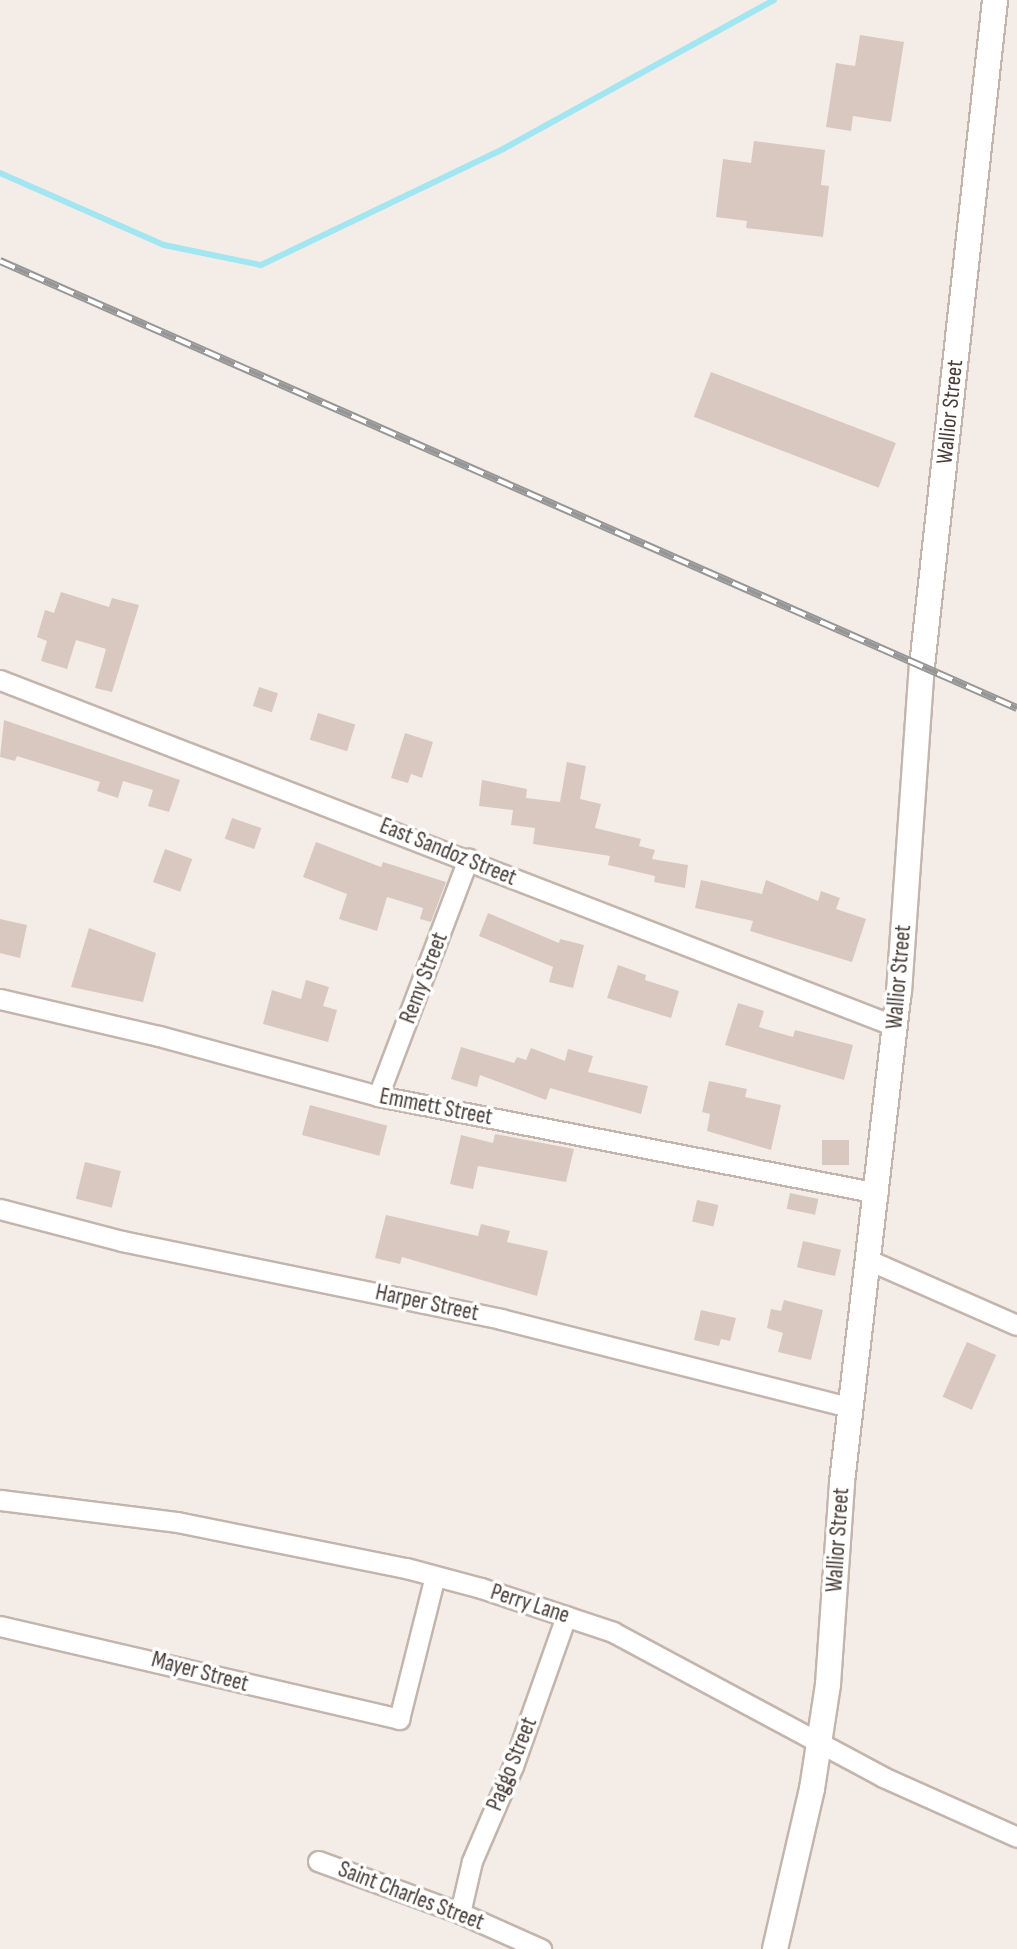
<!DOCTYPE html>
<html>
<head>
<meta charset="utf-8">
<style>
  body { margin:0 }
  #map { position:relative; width:1017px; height:1949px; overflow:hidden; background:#f4ede7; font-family:"Sofia Sans Condensed",sans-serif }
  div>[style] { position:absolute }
  .stream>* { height:6px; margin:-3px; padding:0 3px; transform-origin:3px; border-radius:3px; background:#a2e6f2 }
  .building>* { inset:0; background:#d9c8bf; transform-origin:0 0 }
  .roads { filter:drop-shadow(2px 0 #c3b5ac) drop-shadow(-2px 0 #c3b5ac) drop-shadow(0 2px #c3b5ac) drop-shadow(0 -2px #c3b5ac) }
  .minor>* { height:19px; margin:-9.5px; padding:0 9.5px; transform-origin:9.5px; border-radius:9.5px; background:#fff }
  .tertiary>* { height:24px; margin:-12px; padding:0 12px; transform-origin:12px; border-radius:12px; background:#fff }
  .rail>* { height:8px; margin-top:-4px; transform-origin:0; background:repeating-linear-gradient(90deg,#fff 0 16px,#969696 0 32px); box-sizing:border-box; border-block:2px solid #969696 }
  span { translate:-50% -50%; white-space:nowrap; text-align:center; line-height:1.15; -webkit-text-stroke:7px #fff; paint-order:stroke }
  .street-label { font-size:23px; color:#473c36 }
</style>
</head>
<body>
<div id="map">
  <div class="stream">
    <i style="left:0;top:173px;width:179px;rotate:23.7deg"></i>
    <i style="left:164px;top:245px;width:99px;rotate:11.7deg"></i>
    <i style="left:261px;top:265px;width:268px;rotate:-25.6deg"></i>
    <i style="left:503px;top:149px;width:309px;rotate:-28.8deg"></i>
  </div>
  <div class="building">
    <i style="clip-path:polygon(860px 35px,904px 42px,891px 122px,853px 116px,851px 131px,826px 127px,836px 63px,855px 66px)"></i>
    <i style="clip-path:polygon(754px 141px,825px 150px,821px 185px,829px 186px,823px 237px,746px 228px,747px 221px,716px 217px,723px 159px,751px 163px)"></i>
    <i style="left:711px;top:372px;width:198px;height:48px;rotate:21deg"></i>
    <i style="clip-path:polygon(61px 592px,109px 607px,112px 598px,139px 605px,112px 692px,95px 688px,106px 649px,76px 640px,67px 669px,41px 661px,47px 641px,37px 637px,45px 610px,54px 613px)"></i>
    <i style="left:259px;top:687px;width:20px;height:20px;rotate:18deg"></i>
    <i style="left:318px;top:713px;width:39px;height:28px;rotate:17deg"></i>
    <i style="clip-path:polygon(4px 720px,180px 780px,169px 812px,148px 806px,153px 790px,123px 781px,118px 798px,97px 791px,100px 782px,17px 756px,15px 761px,0 757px)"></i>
    <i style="clip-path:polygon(405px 733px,433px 742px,422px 778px,411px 774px,408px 783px,391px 778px)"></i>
    <i style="clip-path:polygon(567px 762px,586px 766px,580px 799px,601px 804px,595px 828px,641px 839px,639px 846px,655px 850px,652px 859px,688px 865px,685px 888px,654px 882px,655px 876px,608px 865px,610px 856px,533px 844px,535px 828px,511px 825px,513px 810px,479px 806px,482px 780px,527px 789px,526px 798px,560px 802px)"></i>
    <i style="left:232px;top:818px;width:31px;height:22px;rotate:19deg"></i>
    <i style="clip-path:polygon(316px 842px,381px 867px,383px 862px,446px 882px,431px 922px,420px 919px,423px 908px,387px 897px,377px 931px,339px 919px,347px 894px,303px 877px)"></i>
    <i style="left:165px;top:849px;width:29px;height:35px;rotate:20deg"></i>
    <i style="clip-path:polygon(701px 880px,762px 894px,766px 880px,818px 901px,821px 891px,840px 898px,836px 909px,866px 919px,852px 962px,750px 931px,753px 921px,695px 908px)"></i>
    <i style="clip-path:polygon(488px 913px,559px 943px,560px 939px,584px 945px,573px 988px,549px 982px,553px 967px,479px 936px)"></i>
    <i style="clip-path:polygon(0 919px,27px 925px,20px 958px,0 953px)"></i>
    <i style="clip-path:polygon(89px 928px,156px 953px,143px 1002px,71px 987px)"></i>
    <i style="clip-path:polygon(618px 965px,646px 975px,645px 980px,679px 991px,671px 1018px,607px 998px)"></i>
    <i style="clip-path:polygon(306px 980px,329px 987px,323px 1006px,337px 1010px,328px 1042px,263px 1024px,272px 990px,301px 999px)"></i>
    <i style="clip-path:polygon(738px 1003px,764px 1011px,759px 1027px,793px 1037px,795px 1030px,853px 1045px,844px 1080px,725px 1045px)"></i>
    <i style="clip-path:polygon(461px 1047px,514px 1063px,517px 1057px,526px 1060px,531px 1048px,565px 1061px,568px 1049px,593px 1056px,588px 1072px,648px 1086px,641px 1114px,550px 1088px,546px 1100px,480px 1075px,477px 1087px,451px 1079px)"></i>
    <i style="clip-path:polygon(709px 1081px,747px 1089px,745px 1097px,781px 1105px,771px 1150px,707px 1131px,710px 1114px,702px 1112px)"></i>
    <i style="left:310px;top:1105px;width:80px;height:31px;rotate:15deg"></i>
    <i style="clip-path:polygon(495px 1134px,574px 1149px,566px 1182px,478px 1166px,473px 1189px,450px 1184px,461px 1135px,493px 1143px)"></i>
    <i style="left:849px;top:1140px;width:25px;height:27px;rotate:90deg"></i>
    <i style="left:85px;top:1162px;width:37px;height:38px;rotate:14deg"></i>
    <i style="left:790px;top:1193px;width:29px;height:16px;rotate:12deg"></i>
    <i style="left:697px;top:1200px;width:22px;height:22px;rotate:13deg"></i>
    <i style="clip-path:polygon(386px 1215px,478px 1236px,481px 1224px,510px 1231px,507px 1242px,548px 1251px,537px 1296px,402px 1257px,400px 1264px,375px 1258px)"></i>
    <i style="left:803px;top:1241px;width:39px;height:27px;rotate:13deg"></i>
    <i style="clip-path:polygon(784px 1300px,823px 1310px,811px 1360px,778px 1352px,783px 1333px,767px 1328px,771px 1309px,781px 1311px)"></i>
    <i style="clip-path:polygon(701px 1310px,736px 1318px,730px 1341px,721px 1339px,719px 1346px,694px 1340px)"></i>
    <i style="left:967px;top:1342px;width:32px;height:60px;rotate:24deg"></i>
  </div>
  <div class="roads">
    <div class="minor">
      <i style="left:0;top:680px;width:960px;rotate:21.14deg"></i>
      <i style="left:0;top:999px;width:163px;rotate:13.1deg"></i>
      <i style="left:159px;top:1036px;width:227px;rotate:15.3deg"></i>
      <i style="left:378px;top:1096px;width:509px;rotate:10.98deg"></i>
      <i style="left:378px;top:1096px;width:254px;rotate:-69.2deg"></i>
      <i style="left:0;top:1209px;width:126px;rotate:14.7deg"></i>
      <i style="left:122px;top:1241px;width:387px;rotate:11.6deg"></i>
      <i style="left:501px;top:1319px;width:362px;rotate:14.2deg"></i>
      <i style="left:871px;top:1261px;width:159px;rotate:23.7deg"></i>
      <i style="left:0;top:1500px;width:178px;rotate:7.1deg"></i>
      <i style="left:177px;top:1522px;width:234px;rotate:11.4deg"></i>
      <i style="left:406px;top:1568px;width:78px;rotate:14.9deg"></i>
      <i style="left:481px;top:1588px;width:139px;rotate:18.4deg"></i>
      <i style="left:613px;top:1632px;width:306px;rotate:28.2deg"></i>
      <i style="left:883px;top:1777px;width:147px;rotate:24.1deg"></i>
      <i style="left:0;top:1626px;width:410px;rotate:13.1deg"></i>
      <i style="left:399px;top:1719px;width:147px;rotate:-75.9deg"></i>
      <i style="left:318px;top:1861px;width:151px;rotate:20.1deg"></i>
      <i style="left:460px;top:1913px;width:89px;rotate:24deg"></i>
      <i style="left:460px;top:1913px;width:53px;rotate:-77deg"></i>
      <i style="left:472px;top:1861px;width:103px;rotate:-66.7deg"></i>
      <i style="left:513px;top:1766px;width:159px;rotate:-70.5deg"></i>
    </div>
    <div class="tertiary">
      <i style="left:775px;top:1949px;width:164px;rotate:-77deg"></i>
      <i style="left:812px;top:1789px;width:106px;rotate:-81.3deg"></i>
      <i style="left:828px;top:1684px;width:202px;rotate:-86deg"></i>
      <i style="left:842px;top:1482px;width:493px;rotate:-83.4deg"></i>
      <i style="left:899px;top:992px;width:327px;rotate:-86deg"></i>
      <i style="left:922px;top:666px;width:670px;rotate:-83.74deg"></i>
    </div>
  </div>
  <div class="rail">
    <i style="left:0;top:261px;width:1111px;rotate:23.73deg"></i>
  </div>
  <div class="street-label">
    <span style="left:950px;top:412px;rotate:-84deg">Wallior Street</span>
    <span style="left:448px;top:852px;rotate:22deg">East Sandoz Street</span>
    <span style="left:899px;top:977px;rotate:-85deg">Wallior Street</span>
    <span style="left:424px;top:978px;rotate:-69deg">Remy Street</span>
    <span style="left:436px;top:1107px;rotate:11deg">Emmett Street</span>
    <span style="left:427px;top:1303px;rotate:12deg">Harper Street</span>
    <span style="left:838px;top:1540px;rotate:-86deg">Wallior Street</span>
    <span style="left:530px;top:1604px;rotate:18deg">Perry Lane</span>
    <span style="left:200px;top:1672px;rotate:15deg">Mayer Street</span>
    <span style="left:512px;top:1764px;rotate:-68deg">Paggo Street</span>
    <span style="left:411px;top:1896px;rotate:21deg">Saint Charles Street</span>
  </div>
</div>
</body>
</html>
